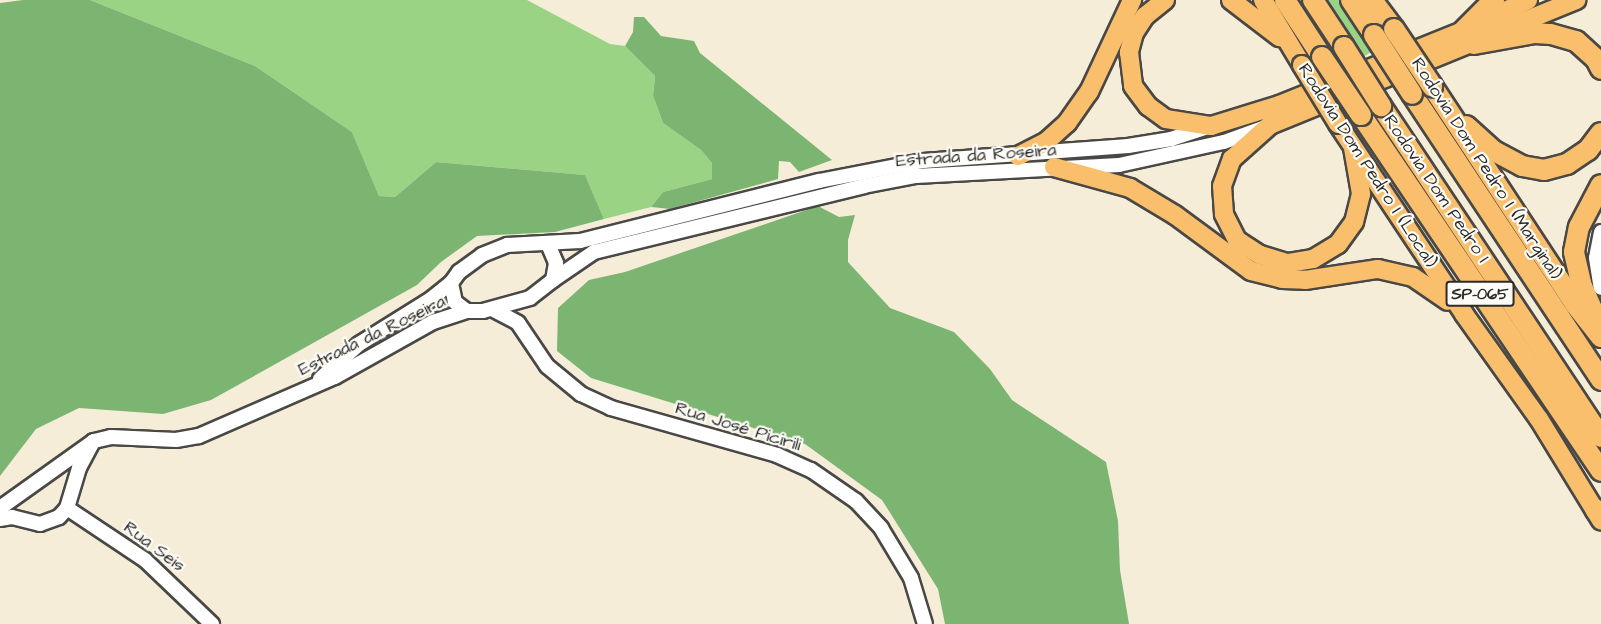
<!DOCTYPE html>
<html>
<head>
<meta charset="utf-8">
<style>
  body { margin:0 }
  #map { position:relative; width:1601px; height:624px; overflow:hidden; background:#f6edd9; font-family:"Architects Daughter",sans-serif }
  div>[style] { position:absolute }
  .green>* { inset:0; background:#9bd385 }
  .forest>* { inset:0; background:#7cb572 }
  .roads { filter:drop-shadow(2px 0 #494845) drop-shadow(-2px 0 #494845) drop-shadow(0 2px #494845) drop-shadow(0 -2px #494845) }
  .minor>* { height:14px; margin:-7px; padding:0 7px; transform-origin:7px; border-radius:7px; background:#fff }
  .major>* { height:18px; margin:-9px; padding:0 9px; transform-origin:9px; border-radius:9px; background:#f9bf6c }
  .highway>* { height:20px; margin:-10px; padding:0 10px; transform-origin:10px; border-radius:10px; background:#f9bf6c }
  .bridges { filter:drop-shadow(2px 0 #494845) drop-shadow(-2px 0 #494845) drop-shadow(0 2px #494845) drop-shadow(0 -2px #494845) }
  .major-bridge>* { height:18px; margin:-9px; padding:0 9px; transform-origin:9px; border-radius:9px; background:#f9bf6c }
  .highway-bridge>* { height:20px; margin:-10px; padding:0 10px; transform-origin:10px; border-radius:10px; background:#f9bf6c }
  span { translate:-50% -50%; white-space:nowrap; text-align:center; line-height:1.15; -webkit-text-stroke:4.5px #fdfcf7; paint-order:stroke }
  .shield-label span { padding:2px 4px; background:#fdfcf7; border:2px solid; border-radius:4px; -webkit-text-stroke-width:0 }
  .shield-label { font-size:16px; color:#2b2b2b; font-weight:700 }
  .street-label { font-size:18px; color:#2b2b2b }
</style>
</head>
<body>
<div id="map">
  <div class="green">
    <i style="clip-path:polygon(90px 0,527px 0,610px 44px,625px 46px,655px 76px,653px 96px,663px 123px,701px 150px,712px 163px,712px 179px,663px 192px,651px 207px,604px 219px,585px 175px,436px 162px,395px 197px,379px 196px,352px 132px,255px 66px)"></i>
    <i style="clip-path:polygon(1323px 0,1341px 0,1371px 52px,1360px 59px)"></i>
  </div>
  <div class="forest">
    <i style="clip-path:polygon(23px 0,90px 0,255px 66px,352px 132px,379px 196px,395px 197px,436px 162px,585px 175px,604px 219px,555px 232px,477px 236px,441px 262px,417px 285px,211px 400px,163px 414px,79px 408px,36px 429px,0 476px,0 3px)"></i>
    <i style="clip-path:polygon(634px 17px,644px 17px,661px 36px,694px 41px,700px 53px,832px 160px,799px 172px,790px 162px,779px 161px,778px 179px,670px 209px,651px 207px,663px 192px,712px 179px,712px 163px,701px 150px,663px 123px,653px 96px,655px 76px,625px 46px,633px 32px)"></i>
    <i style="clip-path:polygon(818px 206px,839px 217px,855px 215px,848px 240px,848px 262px,890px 308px,954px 332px,990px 369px,1012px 400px,1106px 462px,1118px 521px,1120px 570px,1129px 624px,945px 624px,938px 589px,882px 500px,805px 444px,591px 378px,557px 351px,558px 308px,589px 280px,625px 272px)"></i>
  </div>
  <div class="roads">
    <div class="minor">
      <i style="left:1601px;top:232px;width:26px;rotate:101deg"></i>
      <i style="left:1596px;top:258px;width:30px;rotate:81deg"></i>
      <i style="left:548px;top:244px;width:21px;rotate:67deg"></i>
      <i style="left:556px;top:263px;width:17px;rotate:100deg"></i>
      <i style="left:553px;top:280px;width:29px;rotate:142deg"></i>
      <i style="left:530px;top:298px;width:49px;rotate:164.5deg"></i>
      <i style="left:483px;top:311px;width:16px;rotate:180deg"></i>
      <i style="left:467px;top:311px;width:15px;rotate:-143deg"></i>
      <i style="left:455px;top:302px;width:19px;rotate:-102deg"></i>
      <i style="left:451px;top:283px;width:14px;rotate:-54deg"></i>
      <i style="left:459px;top:272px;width:29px;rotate:-36deg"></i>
      <i style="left:482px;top:255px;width:27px;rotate:-22deg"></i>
      <i style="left:507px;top:245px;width:73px;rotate:-3.1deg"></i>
      <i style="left:580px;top:241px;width:246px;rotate:-14.1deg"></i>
      <i style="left:819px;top:181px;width:106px;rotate:-10.9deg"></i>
      <i style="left:923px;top:161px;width:206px;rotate:-4.2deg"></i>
      <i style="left:1128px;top:146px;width:44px;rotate:-9.2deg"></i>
      <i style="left:1171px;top:139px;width:40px;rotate:-18deg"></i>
      <i style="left:553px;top:280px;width:50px;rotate:-34.3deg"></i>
      <i style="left:594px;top:252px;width:278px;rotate:-13.7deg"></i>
      <i style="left:864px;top:186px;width:53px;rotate:-10.9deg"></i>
      <i style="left:916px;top:176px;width:203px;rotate:-3.1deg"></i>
      <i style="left:1119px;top:165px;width:107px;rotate:-12.4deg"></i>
      <i style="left:1224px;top:142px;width:41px;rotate:-19.7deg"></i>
      <i style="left:494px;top:310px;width:27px;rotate:28deg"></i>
      <i style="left:518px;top:323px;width:52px;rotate:56deg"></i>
      <i style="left:547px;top:366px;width:44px;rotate:39.5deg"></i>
      <i style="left:581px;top:394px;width:33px;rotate:25deg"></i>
      <i style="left:611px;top:408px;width:173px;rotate:15.8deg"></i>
      <i style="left:777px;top:455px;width:37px;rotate:24deg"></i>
      <i style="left:811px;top:470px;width:55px;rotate:34.6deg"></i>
      <i style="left:856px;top:501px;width:37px;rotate:47deg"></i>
      <i style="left:881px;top:528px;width:58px;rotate:59deg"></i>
      <i style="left:911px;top:578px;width:48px;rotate:73.1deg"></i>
      <i style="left:320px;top:379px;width:52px;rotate:-41.9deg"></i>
      <i style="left:359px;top:344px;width:85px;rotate:-32deg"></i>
      <i style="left:431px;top:299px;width:26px;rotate:-39deg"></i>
      <i style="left:0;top:508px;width:115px;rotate:-35.5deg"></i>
      <i style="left:94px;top:441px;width:17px;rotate:-13deg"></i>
      <i style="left:111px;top:437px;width:65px;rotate:2.6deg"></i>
      <i style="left:176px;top:440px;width:23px;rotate:-10deg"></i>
      <i style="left:199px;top:436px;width:148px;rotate:-23.5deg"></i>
      <i style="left:335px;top:377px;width:112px;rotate:-29.3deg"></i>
      <i style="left:433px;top:322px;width:36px;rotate:-18deg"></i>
      <i style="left:67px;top:508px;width:94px;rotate:33.7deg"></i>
      <i style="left:145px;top:560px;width:93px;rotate:43.7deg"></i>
      <i style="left:0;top:519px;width:12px;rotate:-9deg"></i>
      <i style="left:12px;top:517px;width:29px;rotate:14deg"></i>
      <i style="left:40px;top:524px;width:20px;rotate:-20deg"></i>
      <i style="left:59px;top:517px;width:12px;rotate:-48deg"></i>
      <i style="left:67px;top:508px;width:42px;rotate:-73.3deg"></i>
      <i style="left:79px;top:468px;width:30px;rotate:-62deg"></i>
    </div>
    <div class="major">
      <i style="left:1165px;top:0;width:26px;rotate:141deg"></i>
      <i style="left:1145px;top:16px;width:20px;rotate:123deg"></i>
      <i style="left:1134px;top:33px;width:20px;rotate:105deg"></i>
      <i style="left:1129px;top:52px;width:34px;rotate:83deg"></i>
      <i style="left:1133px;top:86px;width:25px;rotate:53deg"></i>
      <i style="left:1148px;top:106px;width:22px;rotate:36deg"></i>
      <i style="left:1166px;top:119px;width:46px;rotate:8.8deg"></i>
      <i style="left:1211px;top:126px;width:71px;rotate:-17.2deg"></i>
      <i style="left:1279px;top:105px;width:198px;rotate:-21.9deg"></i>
      <i style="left:1463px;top:31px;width:72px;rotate:-25.5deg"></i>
      <i style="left:1231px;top:0;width:61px;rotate:37.6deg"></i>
      <i style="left:1263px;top:0;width:76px;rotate:59deg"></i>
      <i style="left:1338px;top:124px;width:228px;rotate:56.4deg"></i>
      <i style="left:1464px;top:314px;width:129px;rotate:54.5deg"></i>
      <i style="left:1539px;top:419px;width:119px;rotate:58.5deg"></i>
      <i style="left:1353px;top:148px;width:47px;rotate:80.1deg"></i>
      <i style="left:1361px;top:194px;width:29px;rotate:104deg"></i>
      <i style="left:1354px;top:222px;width:27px;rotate:126deg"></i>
      <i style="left:1338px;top:244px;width:29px;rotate:149deg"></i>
      <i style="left:1313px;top:259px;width:26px;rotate:171deg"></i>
      <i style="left:1287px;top:263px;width:28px;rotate:-163deg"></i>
      <i style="left:1260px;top:255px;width:27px;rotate:-147deg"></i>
      <i style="left:1237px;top:240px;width:29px;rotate:-117deg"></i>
      <i style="left:1224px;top:214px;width:28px;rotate:-94deg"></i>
      <i style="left:1222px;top:186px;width:29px;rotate:-70deg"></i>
      <i style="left:1232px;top:159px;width:51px;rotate:-41.8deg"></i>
      <i style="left:1270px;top:125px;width:331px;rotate:-22.2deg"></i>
      <i style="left:1018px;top:156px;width:33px;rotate:-27deg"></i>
      <i style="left:1047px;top:141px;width:27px;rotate:-42deg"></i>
      <i style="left:1067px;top:123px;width:38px;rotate:-55deg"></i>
      <i style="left:1089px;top:92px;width:102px;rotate:-64.9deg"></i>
      <i style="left:1054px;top:167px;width:79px;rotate:15.4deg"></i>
      <i style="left:1130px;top:188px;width:52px;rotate:31deg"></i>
      <i style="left:1175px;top:215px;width:94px;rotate:36.4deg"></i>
      <i style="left:1251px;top:271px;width:32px;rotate:14deg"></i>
      <i style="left:1282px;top:279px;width:23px;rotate:2deg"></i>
      <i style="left:1305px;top:280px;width:74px;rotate:-8.6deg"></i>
      <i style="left:1378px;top:269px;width:36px;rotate:13deg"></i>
      <i style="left:1413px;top:277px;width:42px;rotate:34.4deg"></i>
    </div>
    <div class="highway">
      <i style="left:1285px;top:0;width:68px;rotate:57deg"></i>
      <i style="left:1313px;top:0;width:56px;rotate:56.6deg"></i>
      <i style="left:1351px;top:0;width:42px;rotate:56.7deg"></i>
      <i style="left:1372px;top:0;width:36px;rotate:53deg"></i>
      <i style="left:1463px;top:31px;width:44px;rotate:-45deg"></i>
      <i style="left:1474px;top:44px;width:62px;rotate:-10.2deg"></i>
      <i style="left:1535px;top:33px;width:16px;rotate:4deg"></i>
      <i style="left:1551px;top:34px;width:26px;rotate:16deg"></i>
      <i style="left:1576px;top:41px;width:27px;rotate:42deg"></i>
      <i style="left:1596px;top:59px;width:11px;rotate:63deg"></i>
      <i style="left:1432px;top:86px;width:261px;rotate:56.7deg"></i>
      <i style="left:1575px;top:304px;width:42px;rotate:51.8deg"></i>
      <i style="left:1412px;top:94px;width:343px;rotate:56.5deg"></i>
      <i style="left:1381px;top:106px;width:397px;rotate:56.4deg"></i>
      <i style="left:1361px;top:115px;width:429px;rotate:56deg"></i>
      <i style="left:1466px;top:126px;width:38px;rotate:42deg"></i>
      <i style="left:1494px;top:151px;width:32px;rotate:28deg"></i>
      <i style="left:1522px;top:166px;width:22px;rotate:10deg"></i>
      <i style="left:1544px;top:170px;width:24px;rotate:-15deg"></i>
      <i style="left:1567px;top:164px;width:25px;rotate:-34deg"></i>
      <i style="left:1588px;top:150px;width:21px;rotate:-53deg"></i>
      <i style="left:1597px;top:320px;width:36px;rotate:-114deg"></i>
      <i style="left:1582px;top:287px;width:36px;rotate:-103deg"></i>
      <i style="left:1574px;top:252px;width:25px;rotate:-79deg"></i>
      <i style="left:1579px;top:227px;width:47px;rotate:-62.4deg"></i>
      <i style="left:1595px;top:509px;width:10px;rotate:53deg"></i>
    </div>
  </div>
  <div class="bridges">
    <div class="major-bridge">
      <i style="left:1302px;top:65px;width:69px;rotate:58.6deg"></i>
    </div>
    <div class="highway-bridge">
      <i style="left:1394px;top:29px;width:69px;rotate:56.3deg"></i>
      <i style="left:1374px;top:35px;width:70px;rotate:57.2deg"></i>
      <i style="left:1344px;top:47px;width:70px;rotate:57.9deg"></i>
      <i style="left:1322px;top:57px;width:70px;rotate:56.1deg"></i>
    </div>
  </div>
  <div class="shield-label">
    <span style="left:1480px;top:294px">SP-065</span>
  </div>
  <div class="street-label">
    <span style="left:976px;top:156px;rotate:-4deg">Estrada da Roseira</span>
    <span style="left:1367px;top:166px;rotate:57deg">Rodovia Dom Pedro I (Local)</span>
    <span style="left:1486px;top:169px;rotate:57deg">Rodovia Dom Pedro I (Marginal)</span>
    <span style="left:1436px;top:189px;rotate:56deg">Rodovia Dom Pedro I</span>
    <span style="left:372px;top:336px;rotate:-26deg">Estrada da Roseira</span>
    <span style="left:738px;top:427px;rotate:17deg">Rua José Picirili</span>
    <span style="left:154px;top:547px;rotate:37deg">Rua Seis</span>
  </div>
</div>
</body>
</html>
